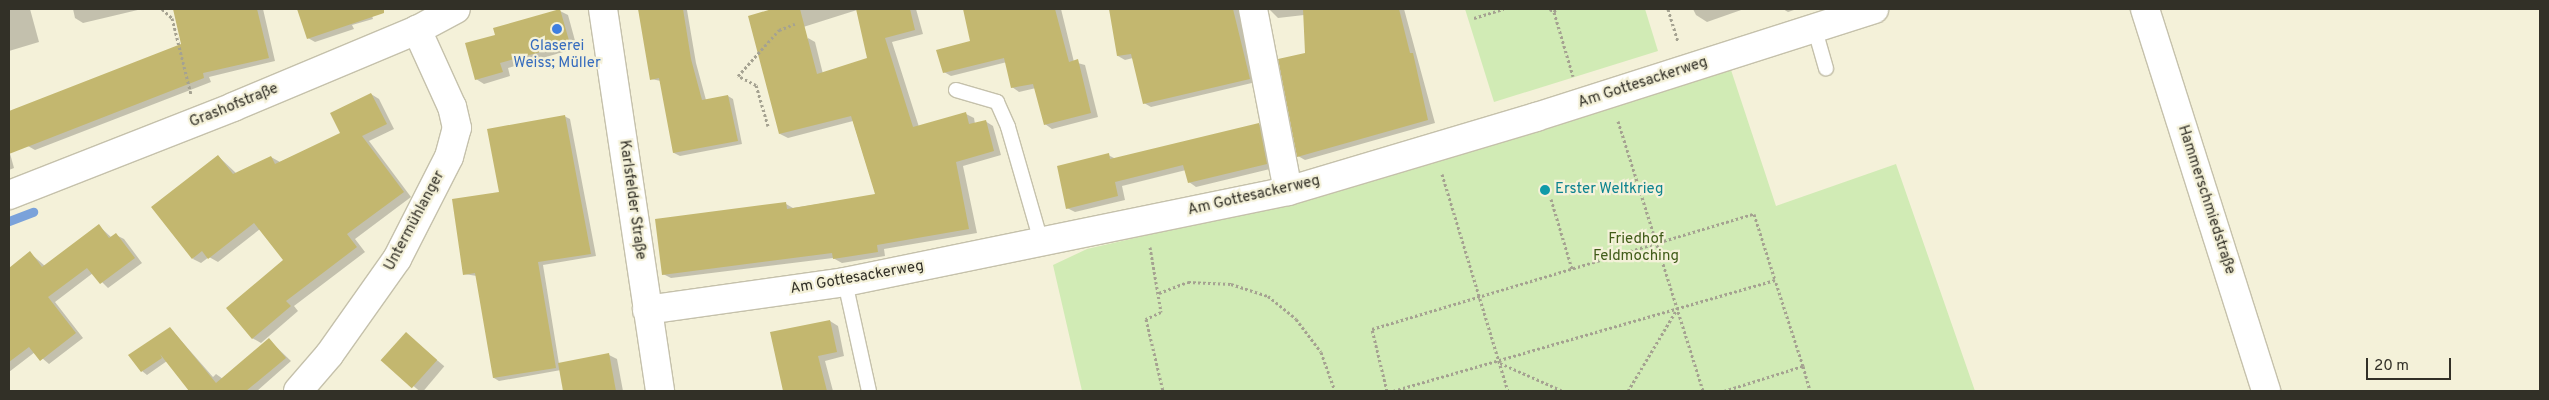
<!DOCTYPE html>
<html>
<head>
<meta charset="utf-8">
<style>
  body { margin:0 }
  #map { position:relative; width:2549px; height:400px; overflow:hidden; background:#f4f1d9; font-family:Overpass,sans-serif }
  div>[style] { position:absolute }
  .green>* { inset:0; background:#d1ebb5 }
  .shadow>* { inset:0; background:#0003; transform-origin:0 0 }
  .stream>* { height:9px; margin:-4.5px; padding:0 4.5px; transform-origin:4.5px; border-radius:4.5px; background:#7aa2da }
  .building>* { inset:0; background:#c3b76f; transform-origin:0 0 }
  .path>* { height:3px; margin-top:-1.5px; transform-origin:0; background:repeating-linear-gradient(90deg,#a5a291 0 2.5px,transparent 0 5px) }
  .roads { filter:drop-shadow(1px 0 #c5c1ab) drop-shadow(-1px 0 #c5c1ab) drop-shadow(0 1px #c5c1ab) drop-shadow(0 -1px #c5c1ab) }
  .lane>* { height:14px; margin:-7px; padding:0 7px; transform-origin:7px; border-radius:7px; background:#fff }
  .street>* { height:28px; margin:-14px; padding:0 14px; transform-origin:14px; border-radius:14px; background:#fff }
  .secondary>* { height:28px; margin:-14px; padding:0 14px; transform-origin:14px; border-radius:14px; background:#fff }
  .dots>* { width:14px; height:14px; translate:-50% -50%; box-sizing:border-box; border:2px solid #f4f1d9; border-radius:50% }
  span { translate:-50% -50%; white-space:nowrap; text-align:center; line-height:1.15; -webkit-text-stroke:4.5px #f4f1d9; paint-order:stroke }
  .shop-label { font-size:15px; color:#366cbe }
  .street-label { font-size:15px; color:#323027 }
  .culture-label { font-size:15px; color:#0d838f }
  .left { translate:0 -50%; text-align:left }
  .park-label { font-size:15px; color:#415c19 }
  .frame { position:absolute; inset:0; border:10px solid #323027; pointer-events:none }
  .scale { position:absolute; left:2366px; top:358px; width:85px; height:22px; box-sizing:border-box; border:2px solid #323027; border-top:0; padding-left:6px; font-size:15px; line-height:18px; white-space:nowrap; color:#323027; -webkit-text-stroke:4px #f4f1d9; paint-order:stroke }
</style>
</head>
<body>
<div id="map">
  <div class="green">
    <i style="clip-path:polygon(1465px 9px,1645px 9px,1658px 51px,1494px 102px)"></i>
    <i style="clip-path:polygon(1730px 67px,1776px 206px,1896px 164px,1975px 391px,1082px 391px,1053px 265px,1087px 249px,1299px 200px)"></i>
  </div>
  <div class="shadow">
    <i style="clip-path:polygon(9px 9px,30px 9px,39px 42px,9px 51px)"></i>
    <i style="clip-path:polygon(73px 9px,142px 9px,83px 23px,75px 18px)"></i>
    <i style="clip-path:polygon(212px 9px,263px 9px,275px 61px,209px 77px,211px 82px,35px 150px,28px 146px,183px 44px,214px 17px)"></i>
    <i style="clip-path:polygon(298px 9px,370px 9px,373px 19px,352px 25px,354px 29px,315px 42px,308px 38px)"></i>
    <i style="clip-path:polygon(639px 9px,690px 9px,687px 10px,696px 63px,706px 100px,728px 96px,733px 99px,742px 144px,680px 156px,674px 153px,661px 81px,651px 79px)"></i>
    <i style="clip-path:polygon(783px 9px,916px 9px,923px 34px,892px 42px,919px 127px,966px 114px,974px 118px,975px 124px,985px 121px,993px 126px,1001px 155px,963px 166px,977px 233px,884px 249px,885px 256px,842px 263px,833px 258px,671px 278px,663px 274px,786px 204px,793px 208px,876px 195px,853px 121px,788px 138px,780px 134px,808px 38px,815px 42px,823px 74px,869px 59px,857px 10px,797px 29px,789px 25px)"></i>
    <i style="clip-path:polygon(965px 9px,1061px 9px,1074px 62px,1085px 65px,1098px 117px,1052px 129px,1045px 124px,1036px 88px,1019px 92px,1012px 87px,1007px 62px,951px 76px,944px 72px,972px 42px)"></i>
    <i style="clip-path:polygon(1110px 9px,1244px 9px,1245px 22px,1242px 23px,1256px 82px,1151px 107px,1144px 103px,1133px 58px,1125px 60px,1118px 56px)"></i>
    <i style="clip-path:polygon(1269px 9px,1404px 9px,1435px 123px,1305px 160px,1298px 156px,1306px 54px,1304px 15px,1278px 18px)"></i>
    <i style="clip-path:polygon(1693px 9px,1744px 9px,1707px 22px,1696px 15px)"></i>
    <i style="clip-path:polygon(1783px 9px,1797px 9px,1788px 12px)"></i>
    <i style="clip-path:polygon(560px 11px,568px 15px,577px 48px,508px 68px,510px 76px,484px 84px,476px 79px)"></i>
    <i style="clip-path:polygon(371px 94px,379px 99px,394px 129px,369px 141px,411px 197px,355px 239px,365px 252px,294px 306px,298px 311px,261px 343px,252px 338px,285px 260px,260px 229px,218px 262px,209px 257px,201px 263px,193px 259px,218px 156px,237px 174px,271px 157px,280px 162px,342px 134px)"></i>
    <i style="clip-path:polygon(564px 116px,570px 119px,596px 256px,543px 265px,559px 364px,609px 355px,617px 359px,623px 391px,565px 391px,561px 370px,499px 381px,494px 378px,477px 276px,464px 274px,500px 193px)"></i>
    <i style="clip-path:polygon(1259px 124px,1266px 128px,1274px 168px,1196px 187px,1189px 182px,1186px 170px,1122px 186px,1125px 200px,1075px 212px,1067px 208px,1108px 155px,1116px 159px)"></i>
    <i style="clip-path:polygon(9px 150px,14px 168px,9px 170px)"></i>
    <i style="clip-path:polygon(99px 226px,112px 238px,116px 235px,124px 239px,142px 263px,108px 288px,93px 273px,55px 302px,83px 338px,49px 364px,35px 352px,9px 372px,9px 270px,30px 253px,45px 266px)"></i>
    <i style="clip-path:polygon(830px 321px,838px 326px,844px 356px,825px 361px,833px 391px,785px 391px,772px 333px)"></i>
    <i style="clip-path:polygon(170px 328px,213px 377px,216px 374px,223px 379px,269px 340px,291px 361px,257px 391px,190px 391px,167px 361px,147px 375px,142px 371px)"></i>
    <i style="left:406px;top:334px;width:50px;height:35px;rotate:40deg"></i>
  </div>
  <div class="stream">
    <i style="left:9px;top:221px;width:26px;rotate:-21deg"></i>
  </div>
  <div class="building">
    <i style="clip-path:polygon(173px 9px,257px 9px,269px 58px,203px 73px,204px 78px,9px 154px,9px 111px,181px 44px)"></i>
    <i style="clip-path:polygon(297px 9px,384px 9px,384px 13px,307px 39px)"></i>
    <i style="clip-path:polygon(560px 9px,570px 44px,500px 63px,503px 72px,475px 80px,465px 43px,495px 35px,493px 28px)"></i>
    <i style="clip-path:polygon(638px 9px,683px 9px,691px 59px,702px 100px,728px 95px,738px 141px,673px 153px,659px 78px,650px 80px)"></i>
    <i style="clip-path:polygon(772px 9px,800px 9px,817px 74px,867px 58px,856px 9px,910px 9px,915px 30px,885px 38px,913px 127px,966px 112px,969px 124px,986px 120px,994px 151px,956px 162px,969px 229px,877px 245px,878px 252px,833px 259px,832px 253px,662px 275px,655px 219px,786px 202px,787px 209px,875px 194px,851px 116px,779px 134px,748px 16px)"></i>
    <i style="clip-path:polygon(963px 9px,1055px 9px,1069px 62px,1078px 59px,1091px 113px,1044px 125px,1033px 84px,1011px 88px,1004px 58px,943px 73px,936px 50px,970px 41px)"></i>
    <i style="clip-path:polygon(1109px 9px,1233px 9px,1250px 79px,1143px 104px,1131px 54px,1117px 56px)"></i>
    <i style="clip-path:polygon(1303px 9px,1399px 9px,1410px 53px,1413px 53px,1428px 120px,1297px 157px,1278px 59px,1305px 53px)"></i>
    <i style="clip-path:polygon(371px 93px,387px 124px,362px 136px,404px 192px,347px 234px,357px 247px,286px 301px,291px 306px,252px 339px,226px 308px,283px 260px,254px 223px,208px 259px,202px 251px,192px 259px,151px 207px,218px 155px,233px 174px,271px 156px,275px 164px,340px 133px,330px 113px)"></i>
    <i style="clip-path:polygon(565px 115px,591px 254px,538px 262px,556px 368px,493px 378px,475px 273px,463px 275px,452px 199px,499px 192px,487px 129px)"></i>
    <i style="clip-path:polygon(1259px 123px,1267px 164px,1188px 183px,1183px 165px,1115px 182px,1118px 196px,1066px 209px,1057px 166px,1109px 153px,1110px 159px)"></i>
    <i style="clip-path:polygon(99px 224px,109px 238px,116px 233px,135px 258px,100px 284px,87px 268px,48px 297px,76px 333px,40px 361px,29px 347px,9px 362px,9px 268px,30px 251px,42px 267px)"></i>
    <i style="clip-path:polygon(830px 320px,837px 352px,818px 356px,827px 391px,783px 391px,770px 332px)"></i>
    <i style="clip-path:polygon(170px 327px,216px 383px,269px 338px,286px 358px,246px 391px,189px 391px,160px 354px,162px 358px,141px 372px,128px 355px)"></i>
    <i style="left:406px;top:332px;width:42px;height:38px;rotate:42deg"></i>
    <i style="clip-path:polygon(609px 353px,616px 391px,563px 391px,558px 363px)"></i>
  </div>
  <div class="path">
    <i style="left:162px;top:9px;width:13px;rotate:42deg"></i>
    <i style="left:172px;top:18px;width:78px;rotate:76deg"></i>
    <i style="left:1550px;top:9px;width:5px;rotate:37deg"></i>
    <i style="left:1554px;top:12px;width:4px;rotate:-56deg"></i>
    <i style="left:1668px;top:9px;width:34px;rotate:73deg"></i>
    <i style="left:1554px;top:12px;width:67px;rotate:73.5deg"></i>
    <i style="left:1474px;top:18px;width:31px;rotate:-17deg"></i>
    <i style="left:1618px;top:121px;width:283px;rotate:72.5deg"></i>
    <i style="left:768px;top:126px;width:43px;rotate:-106.3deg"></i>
    <i style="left:756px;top:85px;width:20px;rotate:-153deg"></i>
    <i style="left:738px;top:76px;width:62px;rotate:-48.3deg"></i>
    <i style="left:779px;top:30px;width:17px;rotate:-21deg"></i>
    <i style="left:1442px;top:174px;width:227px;rotate:73.1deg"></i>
    <i style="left:1551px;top:199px;width:73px;rotate:73.3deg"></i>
    <i style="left:1150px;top:247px;width:66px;rotate:80.4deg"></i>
    <i style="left:1161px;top:312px;width:17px;rotate:155deg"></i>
    <i style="left:1146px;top:319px;width:74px;rotate:76.7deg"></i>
    <i style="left:1159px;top:293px;width:31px;rotate:-21deg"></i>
    <i style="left:1188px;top:282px;width:43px;rotate:2.7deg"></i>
    <i style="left:1231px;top:284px;width:39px;rotate:18deg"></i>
    <i style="left:1268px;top:296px;width:36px;rotate:39deg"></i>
    <i style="left:1296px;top:319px;width:41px;rotate:52.9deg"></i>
    <i style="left:1321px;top:352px;width:41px;rotate:70.3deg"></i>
    <i style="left:1500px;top:363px;width:69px;rotate:24deg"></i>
    <i style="left:1803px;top:366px;width:26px;rotate:74deg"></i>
    <i style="left:1387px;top:391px;width:64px;rotate:-103.6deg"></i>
    <i style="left:1372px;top:329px;width:399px;rotate:-16.8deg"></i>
    <i style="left:1754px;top:214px;width:69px;rotate:72.3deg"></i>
    <i style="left:1775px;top:280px;width:397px;rotate:163.8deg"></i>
    <i style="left:1628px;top:391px;width:96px;rotate:-59.1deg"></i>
    <i style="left:1724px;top:391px;width:83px;rotate:-17.6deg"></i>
    <i style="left:1803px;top:366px;width:90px;rotate:-108deg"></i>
  </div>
  <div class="roads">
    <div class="lane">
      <i style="left:1815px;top:30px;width:40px;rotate:74deg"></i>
      <i style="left:956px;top:90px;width:43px;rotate:16.3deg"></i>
      <i style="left:997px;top:102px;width:27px;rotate:66deg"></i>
      <i style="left:1008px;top:127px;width:119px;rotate:73.9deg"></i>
      <i style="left:845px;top:282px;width:112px;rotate:77.6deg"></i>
    </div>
    <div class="street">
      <i style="left:1253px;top:9px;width:185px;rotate:79.1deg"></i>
      <i style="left:2145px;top:9px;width:401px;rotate:72.4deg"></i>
      <i style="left:9px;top:195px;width:241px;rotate:-21.4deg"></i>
      <i style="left:233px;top:107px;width:199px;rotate:-22.7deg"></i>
      <i style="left:417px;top:30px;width:44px;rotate:-28.3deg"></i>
      <i style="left:647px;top:310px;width:200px;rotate:-8deg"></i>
      <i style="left:845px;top:282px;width:452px;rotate:-11.6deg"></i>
      <i style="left:1288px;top:191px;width:259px;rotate:-16.6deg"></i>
      <i style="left:1536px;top:117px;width:355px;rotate:-17.7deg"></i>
      <i style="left:298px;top:391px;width:48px;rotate:-49.3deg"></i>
      <i style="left:329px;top:355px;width:118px;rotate:-54.7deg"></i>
      <i style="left:397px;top:259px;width:114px;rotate:-63deg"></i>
      <i style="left:449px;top:157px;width:30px;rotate:-75deg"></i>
      <i style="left:457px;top:128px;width:22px;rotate:-103deg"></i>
      <i style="left:452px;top:107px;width:85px;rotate:-114.4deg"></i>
    </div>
    <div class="secondary">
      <i style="left:603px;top:9px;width:386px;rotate:81.5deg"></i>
    </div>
  </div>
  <div class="dots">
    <i style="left:557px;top:29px;background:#3f7fe0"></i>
    <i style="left:1545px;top:190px;background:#0f9aa8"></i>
  </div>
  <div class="shop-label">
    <span style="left:557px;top:55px">Glaserei<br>Weiss; Müller</span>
  </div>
  <div class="street-label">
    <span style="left:1643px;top:83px;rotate:-18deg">Am Gottesackerweg</span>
    <span style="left:234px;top:106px;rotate:-22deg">Grashofstraße</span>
    <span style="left:1254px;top:196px;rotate:-13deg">Am Gottesackerweg</span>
    <span style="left:632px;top:200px;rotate:82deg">Karlsfelder Straße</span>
    <span style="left:2206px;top:200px;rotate:72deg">Hammerschmiedstraße</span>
    <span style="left:415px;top:221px;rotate:-62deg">Untermühlanger</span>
    <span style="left:857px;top:278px;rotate:-10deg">Am Gottesackerweg</span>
  </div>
  <div class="culture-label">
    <span class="left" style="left:1555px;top:190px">Erster Weltkrieg</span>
  </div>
  <div class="park-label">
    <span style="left:1636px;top:248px">Friedhof<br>Feldmoching</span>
  </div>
  <div class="frame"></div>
  <div class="scale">20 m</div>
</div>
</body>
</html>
